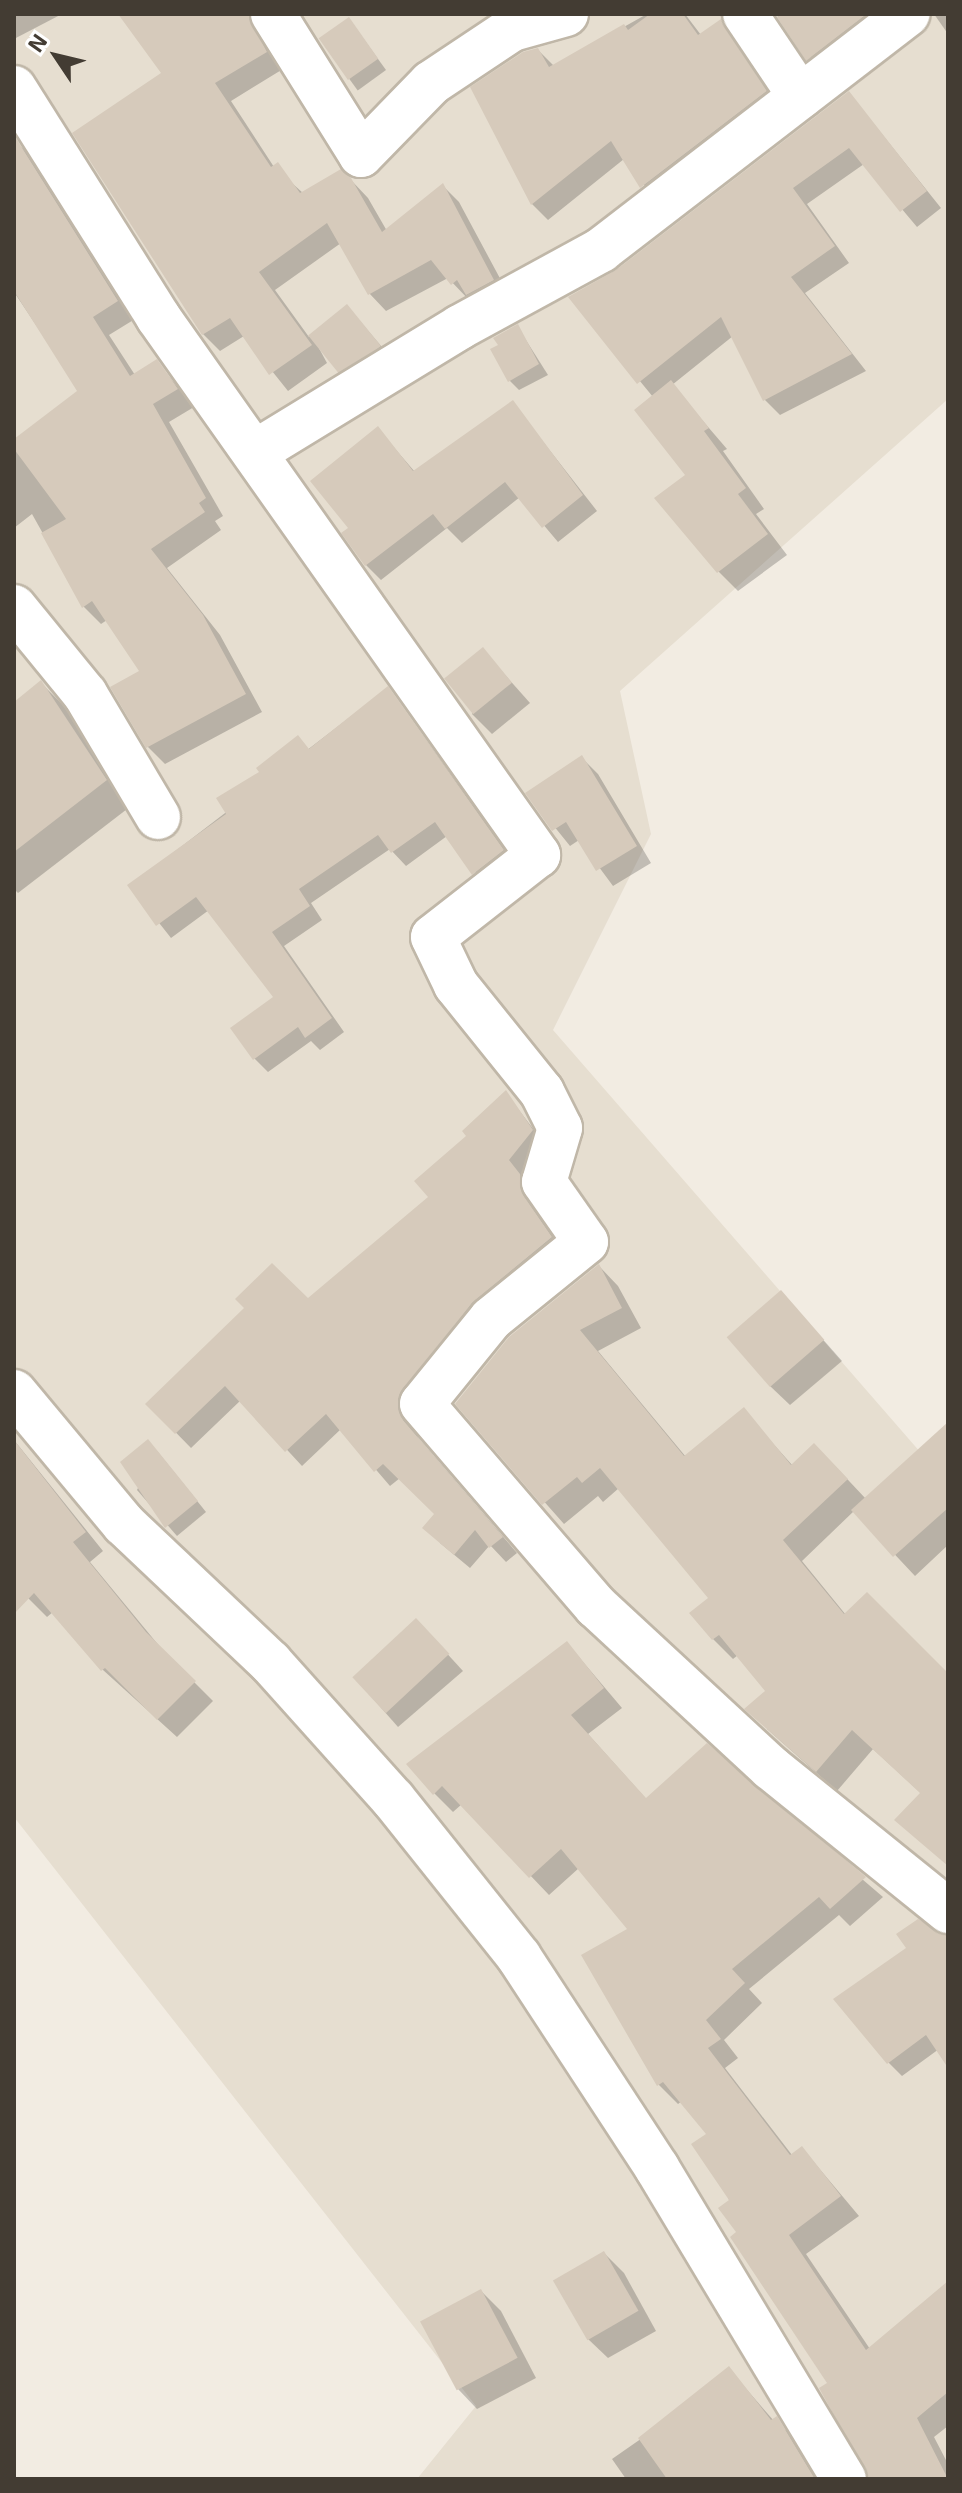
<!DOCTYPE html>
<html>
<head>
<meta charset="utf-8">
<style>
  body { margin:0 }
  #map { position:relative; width:962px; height:2493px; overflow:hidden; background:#f2ece2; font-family:"Exo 2",sans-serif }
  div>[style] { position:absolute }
  .residential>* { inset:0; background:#e6ded0 }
  .shadow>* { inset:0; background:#0003; transform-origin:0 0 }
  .building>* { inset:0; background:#d6cabb; transform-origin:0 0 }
  .roads { filter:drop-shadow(2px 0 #c0b7a8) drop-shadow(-2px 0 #c0b7a8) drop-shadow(0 2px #c0b7a8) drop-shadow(0 -2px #c0b7a8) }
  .minor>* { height:44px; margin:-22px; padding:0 22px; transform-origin:22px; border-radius:22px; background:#fff }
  span { translate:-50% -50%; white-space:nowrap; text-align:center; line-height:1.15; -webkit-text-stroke:7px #fff; paint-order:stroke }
  .frame { position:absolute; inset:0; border:16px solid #433c33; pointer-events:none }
  .north { position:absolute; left:16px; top:16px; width:80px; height:80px; -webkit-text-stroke:6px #fff; paint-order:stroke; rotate:305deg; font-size:22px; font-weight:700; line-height:32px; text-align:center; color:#433c33 }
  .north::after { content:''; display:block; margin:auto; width:28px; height:36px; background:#433c33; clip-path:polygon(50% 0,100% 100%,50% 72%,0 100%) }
</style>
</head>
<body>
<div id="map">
  <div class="residential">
    <i style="clip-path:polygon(14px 14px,948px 14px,948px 399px,620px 691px,651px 834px,553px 1030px,948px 1484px,948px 2479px,417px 2479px,476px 2406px,14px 1817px)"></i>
  </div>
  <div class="shadow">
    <i style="clip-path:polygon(14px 14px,62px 14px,14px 39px)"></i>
    <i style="clip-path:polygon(120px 14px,261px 14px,283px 69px,231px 101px,274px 167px,303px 193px,350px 179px,368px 198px,387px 231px,442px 185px,459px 202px,510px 297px,470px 301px,448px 278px,386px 311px,369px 293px,341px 243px,275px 290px,309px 337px,347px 306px,399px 367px,360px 391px,314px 339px,327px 363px,288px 391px,244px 336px,220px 351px,203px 334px,164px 73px)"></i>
    <i style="clip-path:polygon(647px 14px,685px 14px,701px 35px,721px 22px,782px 108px,658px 203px,624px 159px,548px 220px,532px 204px,472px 88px,538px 50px,554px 66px)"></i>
    <i style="clip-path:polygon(776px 14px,911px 14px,827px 78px)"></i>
    <i style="clip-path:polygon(934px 14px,948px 14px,948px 34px)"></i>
    <i style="left:349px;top:19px;width:63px;height:35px;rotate:54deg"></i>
    <i style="clip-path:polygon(849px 93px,941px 208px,917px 227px,864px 164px,807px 204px,849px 263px,805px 293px,866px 371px,780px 415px,764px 399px,733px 336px,672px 385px,727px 449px,723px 451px,764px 509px,756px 514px,787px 555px,738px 591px,718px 571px,688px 475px,653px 397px,571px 297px,617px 272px)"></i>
    <i style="clip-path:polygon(16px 142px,34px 159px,135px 319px,109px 335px,135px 375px,157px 362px,194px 407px,169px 422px,223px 516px,215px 521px,221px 530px,167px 568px,220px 635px,262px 712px,165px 764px,148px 747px,142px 672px,107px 620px,101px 624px,84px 607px,32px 514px,14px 528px,14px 441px,80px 391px,14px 292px)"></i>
    <i style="clip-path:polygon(517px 326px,548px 375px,519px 390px,509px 380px)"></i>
    <i style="clip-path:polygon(512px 402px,597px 511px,558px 542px,520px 497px,462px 543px,447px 528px,381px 580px,366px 565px,350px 528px,378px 429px,415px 472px)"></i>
    <i style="clip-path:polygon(483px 650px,530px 703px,492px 734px,472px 714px)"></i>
    <i style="clip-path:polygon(41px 683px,66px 708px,131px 806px,18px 893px,14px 889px,14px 705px)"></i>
    <i style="clip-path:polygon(388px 688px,516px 864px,487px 887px,447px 836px,406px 866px,390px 849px,311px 903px,322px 920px,284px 946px,344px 1032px,320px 1050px,311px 1041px,268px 1072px,254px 1058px,276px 998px,209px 910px,171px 938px,130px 886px)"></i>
    <i style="clip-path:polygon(582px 758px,598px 774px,651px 863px,613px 886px,579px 840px,570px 846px,528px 794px)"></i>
    <i style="clip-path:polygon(506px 1093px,547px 1147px,535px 1191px,538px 1214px,566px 1253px,412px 1415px,418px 1438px,517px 1553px,506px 1562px,490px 1545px,470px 1568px,440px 1543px,436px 1514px,400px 1478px,390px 1486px,341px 1429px,302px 1466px,241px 1400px,191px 1448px,148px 1404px,308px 1301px,430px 1197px,469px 1136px)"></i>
    <i style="clip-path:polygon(599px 1266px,618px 1286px,641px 1328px,598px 1351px,686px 1457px,743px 1410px,793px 1466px,834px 1465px,866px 1499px,948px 1446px,948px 1545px,915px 1576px,854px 1511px,802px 1561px,846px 1615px,948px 1675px,948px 1854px,922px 1794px,873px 1749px,837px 1791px,767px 1729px,768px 1691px,738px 1655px,733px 1659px,713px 1639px,710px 1599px,619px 1488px,603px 1502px,598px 1496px,564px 1524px,457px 1403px)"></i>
    <i style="clip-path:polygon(781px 1292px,842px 1361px,790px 1405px,770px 1386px)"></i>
    <i style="clip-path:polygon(14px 1440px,103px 1551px,90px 1562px,165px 1653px,213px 1701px,177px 1737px,103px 1670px,53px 1612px,47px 1617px,14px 1584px)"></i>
    <i style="clip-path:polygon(157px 1451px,206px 1512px,177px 1536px,137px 1490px)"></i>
    <i style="clip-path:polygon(431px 1636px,463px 1671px,398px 1727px,354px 1677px)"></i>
    <i style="clip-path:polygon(567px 1643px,622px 1708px,588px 1734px,647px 1800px,707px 1746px,883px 1897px,850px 1926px,839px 1915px,749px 1989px,762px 2003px,724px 2040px,738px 2058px,725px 2068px,792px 2155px,802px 2148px,859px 2216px,806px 2254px,870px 2349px,948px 2283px,948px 2426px,934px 2437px,948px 2464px,948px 2479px,871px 2479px,830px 2384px,739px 2233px,709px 2134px,682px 2101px,678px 2104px,659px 2085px,584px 1956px,630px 1929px,579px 1868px,549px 1895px,462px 1804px,453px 1812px,434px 1793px)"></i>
    <i style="clip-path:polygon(948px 1936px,948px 2056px,939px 2049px,902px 2076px,888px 2062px)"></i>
    <i style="clip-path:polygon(604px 2253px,624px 2273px,656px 2331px,608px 2358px,588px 2339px)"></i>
    <i style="clip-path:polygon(481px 2291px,501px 2311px,536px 2378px,477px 2409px,458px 2389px)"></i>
    <i style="clip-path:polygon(729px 2369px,774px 2421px,796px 2438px,822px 2479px,626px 2479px,612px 2459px,691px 2404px)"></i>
  </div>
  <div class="building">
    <i style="clip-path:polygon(118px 14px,248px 14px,267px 52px,215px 83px,271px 167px,278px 162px,300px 193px,341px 169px,351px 178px,382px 232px,443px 183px,494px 280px,466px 295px,457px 280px,451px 285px,431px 260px,368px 295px,327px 223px,259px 272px,312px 345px,269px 375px,230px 318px,202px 335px,72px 133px,161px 73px)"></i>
    <i style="clip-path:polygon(650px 14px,683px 14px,698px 35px,721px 19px,767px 91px,640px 188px,611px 141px,531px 205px,470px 87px,523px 52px,538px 48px,549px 67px,624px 24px,628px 30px)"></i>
    <i style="clip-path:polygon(782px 14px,867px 14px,806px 61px,777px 17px)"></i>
    <i style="left:349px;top:17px;width:51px;height:37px;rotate:55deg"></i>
    <i style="clip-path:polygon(849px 91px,927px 191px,900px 212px,849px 148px,793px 188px,835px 246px,791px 277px,852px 354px,763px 401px,721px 317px,637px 384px,568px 297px,616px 270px)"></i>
    <i style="clip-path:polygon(14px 135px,118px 301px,93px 317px,130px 376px,157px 359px,178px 389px,153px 404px,206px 498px,199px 503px,205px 512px,151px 549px,203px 615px,246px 694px,146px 748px,110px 687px,139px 671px,92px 601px,82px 608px,41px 533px,66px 519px,14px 449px,14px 439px,77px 391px,14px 291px)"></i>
    <i style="left:347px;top:304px;width:54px;height:50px;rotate:51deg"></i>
    <i style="clip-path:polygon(518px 324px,539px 364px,508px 382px,490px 349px,498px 345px,493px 338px)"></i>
    <i style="clip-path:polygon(671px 380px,709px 428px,704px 431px,746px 488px,738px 494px,768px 534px,717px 573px,654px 498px,685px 475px,634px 410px)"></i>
    <i style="clip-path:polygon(513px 400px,583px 495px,542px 528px,505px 482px,445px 529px,433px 514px,365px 566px,341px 533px,348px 528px,310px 481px,378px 426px,413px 471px)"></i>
    <i style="left:483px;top:647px;width:46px;height:50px;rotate:51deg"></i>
    <i style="clip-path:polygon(41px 680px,107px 780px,14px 852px,14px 702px)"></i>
    <i style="clip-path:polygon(388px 686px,504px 850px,472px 875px,435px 822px,391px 853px,378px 835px,299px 889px,310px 906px,272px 932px,332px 1018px,305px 1038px,298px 1027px,253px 1060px,230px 1028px,273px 997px,196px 897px,156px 926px,127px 885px,226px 814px,216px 798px,259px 772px,256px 768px,298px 735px,309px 749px)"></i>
    <i style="clip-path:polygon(582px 755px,637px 846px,596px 871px,566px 822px,552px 831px,525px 793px)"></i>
    <i style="clip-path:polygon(506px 1090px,533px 1130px,509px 1160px,520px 1174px,524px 1196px,552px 1237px,472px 1303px,398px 1399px,403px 1420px,503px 1537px,489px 1548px,475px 1530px,454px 1555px,422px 1528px,434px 1514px,383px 1464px,374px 1472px,326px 1414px,285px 1452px,225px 1386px,175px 1434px,145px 1404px,244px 1308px,235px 1299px,272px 1263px,308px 1298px,428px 1197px,414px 1181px,466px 1136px,462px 1131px)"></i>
    <i style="clip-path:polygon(599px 1264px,622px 1308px,580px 1330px,684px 1456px,744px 1407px,791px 1465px,814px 1443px,848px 1479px,783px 1540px,844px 1614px,867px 1592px,948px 1673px,948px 1866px,894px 1820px,920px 1793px,852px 1730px,816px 1772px,744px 1709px,765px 1691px,719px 1635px,712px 1640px,689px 1613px,708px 1598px,600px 1468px,582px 1483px,577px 1477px,542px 1505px,455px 1404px,509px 1337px)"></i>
    <i style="left:781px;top:1290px;width:66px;height:72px;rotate:49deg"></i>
    <i style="clip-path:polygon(948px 1422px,948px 1508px,893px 1557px,851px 1510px)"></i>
    <i style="clip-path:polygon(148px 1439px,198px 1501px,165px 1528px,120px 1462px)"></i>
    <i style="clip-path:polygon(14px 1440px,86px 1532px,73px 1542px,146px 1632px,196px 1681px,157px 1720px,105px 1668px,101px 1671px,34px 1593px,14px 1614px)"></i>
    <i style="left:416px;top:1618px;width:49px;height:87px;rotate:47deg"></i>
    <i style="clip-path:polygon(567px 1641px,604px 1688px,571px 1715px,646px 1798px,707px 1743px,866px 1877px,830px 1909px,819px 1897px,732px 1969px,745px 1983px,706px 2020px,721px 2039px,708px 2048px,790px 2155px,802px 2146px,841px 2196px,789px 2235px,866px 2350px,948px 2281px,948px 2392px,917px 2418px,948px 2479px,869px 2479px,819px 2388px,827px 2383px,730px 2237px,736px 2232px,718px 2208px,729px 2200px,691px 2144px,706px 2134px,663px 2082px,657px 2086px,581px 1955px,627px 1929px,561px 1849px,529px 1878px,442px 1786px,433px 1795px,406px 1764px)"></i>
    <i style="clip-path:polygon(918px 1919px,948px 1935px,948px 2068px,926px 2035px,887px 2064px,833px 1999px,906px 1948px,896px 1934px)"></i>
    <i style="left:604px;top:2251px;width:69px;height:59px;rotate:60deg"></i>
    <i style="left:481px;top:2289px;width:78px;height:69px;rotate:62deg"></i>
    <i style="clip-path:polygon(729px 2366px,771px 2420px,777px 2416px,815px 2479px,667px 2479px,638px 2438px)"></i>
  </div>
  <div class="roads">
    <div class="minor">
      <i style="left:273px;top:14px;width:166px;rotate:58deg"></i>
      <i style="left:361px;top:155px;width:100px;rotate:-45.8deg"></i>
      <i style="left:431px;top:83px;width:97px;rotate:-33.7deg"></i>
      <i style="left:512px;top:29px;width:56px;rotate:-15.5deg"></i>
      <i style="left:745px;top:14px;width:99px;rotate:56.1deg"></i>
      <i style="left:14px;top:88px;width:271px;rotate:57.8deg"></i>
      <i style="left:158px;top:317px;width:659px;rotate:54.77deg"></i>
      <i style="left:538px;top:855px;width:133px;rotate:142deg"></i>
      <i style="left:433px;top:937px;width:53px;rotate:64.4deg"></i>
      <i style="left:456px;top:985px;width:137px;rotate:51.2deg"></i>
      <i style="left:542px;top:1092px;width:40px;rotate:63.4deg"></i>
      <i style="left:560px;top:1128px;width:56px;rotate:106.5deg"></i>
      <i style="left:544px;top:1182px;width:73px;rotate:55deg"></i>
      <i style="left:586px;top:1242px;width:122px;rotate:141deg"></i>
      <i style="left:491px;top:1319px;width:109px;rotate:129.1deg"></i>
      <i style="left:422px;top:1404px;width:267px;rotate:49.3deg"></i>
      <i style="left:596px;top:1606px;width:238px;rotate:42.8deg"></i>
      <i style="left:771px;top:1768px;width:228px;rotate:38.9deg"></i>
      <i style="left:257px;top:451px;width:238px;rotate:-31.4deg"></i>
      <i style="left:460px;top:327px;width:161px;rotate:-28.6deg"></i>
      <i style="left:601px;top:250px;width:387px;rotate:-37.6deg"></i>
      <i style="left:14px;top:607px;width:112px;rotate:50.8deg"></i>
      <i style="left:85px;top:694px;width:143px;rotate:59.3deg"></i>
      <i style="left:14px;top:1392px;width:172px;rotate:50.2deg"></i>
      <i style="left:124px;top:1524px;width:201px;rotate:43.4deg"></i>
      <i style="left:270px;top:1662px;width:184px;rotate:48.1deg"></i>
      <i style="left:393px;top:1799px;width:202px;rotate:51.4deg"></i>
      <i style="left:519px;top:1957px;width:252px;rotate:56.8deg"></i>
      <i style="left:657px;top:2168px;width:363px;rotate:59deg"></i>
    </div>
  </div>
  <div class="frame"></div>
  <div class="north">N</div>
</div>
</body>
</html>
